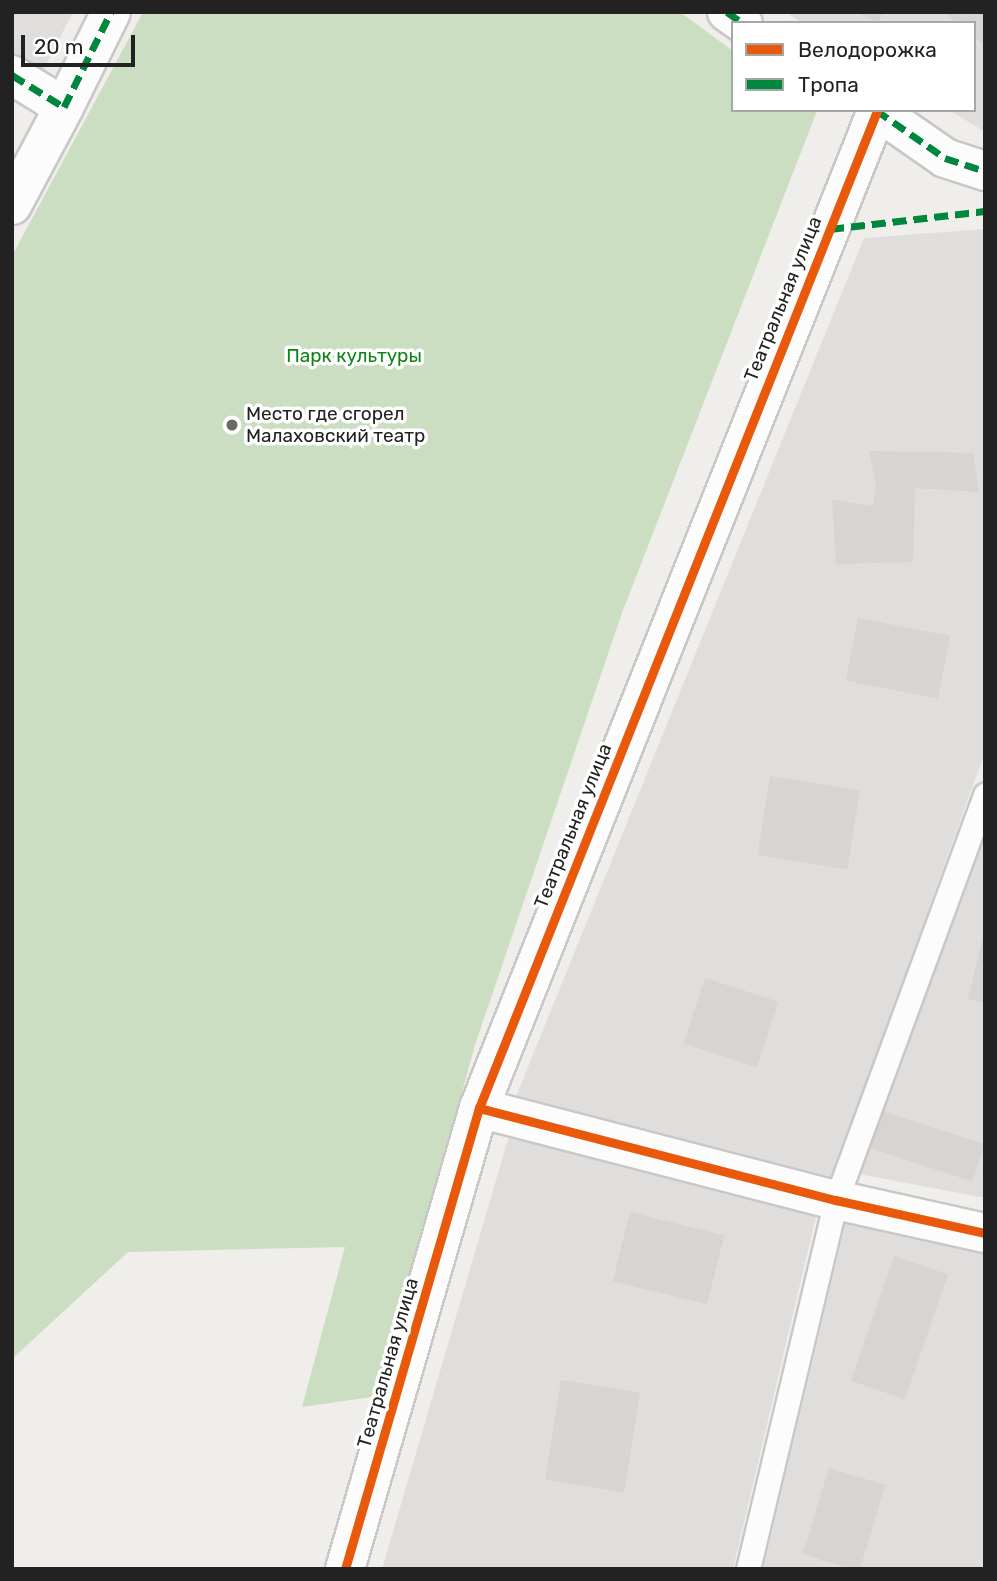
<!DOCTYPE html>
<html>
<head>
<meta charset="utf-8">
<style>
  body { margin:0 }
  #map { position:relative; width:997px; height:1581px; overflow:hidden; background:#f0eeeb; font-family:Rubik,sans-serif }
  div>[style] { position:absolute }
  .residential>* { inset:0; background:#dfdedc }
  .forest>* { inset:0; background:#cbdec1 }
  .building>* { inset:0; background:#d7d4d2; transform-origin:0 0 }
  .roads { filter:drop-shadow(2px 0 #c9c8c7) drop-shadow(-2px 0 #c9c8c7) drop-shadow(0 2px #c9c8c7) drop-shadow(0 -2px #c9c8c7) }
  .service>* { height:23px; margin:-11.5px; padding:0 11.5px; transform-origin:11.5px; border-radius:11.5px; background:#fdfcfc }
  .minor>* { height:38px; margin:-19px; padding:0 19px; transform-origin:19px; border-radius:19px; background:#fdfcfc }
  .tertiary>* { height:38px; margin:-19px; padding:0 19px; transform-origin:19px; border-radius:19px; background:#fdfcfc }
  .quiet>* { height:7px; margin-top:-3.5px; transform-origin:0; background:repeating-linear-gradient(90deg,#00873e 0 14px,transparent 0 21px) }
  .cycleway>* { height:9px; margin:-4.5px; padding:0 4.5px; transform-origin:4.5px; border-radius:4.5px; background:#e8590c }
  .dots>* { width:19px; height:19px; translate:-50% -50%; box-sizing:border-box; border:4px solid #fff; border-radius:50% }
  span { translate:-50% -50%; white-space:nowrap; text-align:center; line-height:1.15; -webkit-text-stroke:7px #fff; paint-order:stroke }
  .street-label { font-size:19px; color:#222 }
  .park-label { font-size:19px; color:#0c8416 }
  .poi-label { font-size:19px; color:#222 }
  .left { translate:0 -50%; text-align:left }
  .frame { position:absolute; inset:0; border:14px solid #222; pointer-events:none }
  .legend { position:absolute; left:731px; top:21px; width:245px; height:91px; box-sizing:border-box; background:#fff; border:2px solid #a7a7a7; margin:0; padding:9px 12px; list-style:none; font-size:21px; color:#222 }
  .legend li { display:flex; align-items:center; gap:14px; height:35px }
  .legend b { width:35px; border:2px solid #a7a7a7 }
  .scale { position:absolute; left:21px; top:35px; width:114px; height:32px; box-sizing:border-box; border:4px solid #222; border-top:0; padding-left:9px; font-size:21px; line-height:24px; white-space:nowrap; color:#222; -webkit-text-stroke:5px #fff; paint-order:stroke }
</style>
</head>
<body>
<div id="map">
  <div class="residential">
    <i style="clip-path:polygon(12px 12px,73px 12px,40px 76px,12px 61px)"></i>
    <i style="clip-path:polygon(785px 12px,985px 12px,985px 132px,949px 110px,974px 110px,974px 23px,802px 23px)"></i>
    <i style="clip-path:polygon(985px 229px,985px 752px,832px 1177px,515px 1099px,864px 238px)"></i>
    <i style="clip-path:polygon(985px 820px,985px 1198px,854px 1173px)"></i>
    <i style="clip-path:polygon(509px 1136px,817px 1212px,733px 1569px,382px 1569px)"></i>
    <i style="clip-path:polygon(847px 1217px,985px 1247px,985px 1569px,763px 1569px)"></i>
  </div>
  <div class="forest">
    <i style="clip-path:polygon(143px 12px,680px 12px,733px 51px,733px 110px,817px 111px,622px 613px,475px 1045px,379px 1396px,302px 1407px,345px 1247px,128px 1252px,12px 1359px,12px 256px)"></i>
  </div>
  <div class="building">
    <i style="clip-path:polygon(856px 12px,884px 12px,877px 23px)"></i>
    <i style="clip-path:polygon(943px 12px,985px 12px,985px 39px,982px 43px,974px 37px,974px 23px,956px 23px)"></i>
    <i style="clip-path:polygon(869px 451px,973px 453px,979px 492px,915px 488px,913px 562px,836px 564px,832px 500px,873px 506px,876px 486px)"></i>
    <i style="left:858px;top:618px;width:94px;height:64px;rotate:11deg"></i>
    <i style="left:770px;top:776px;width:91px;height:80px;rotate:9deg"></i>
    <i style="clip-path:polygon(984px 932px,985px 932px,985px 1003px,968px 999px)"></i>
    <i style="left:705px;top:978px;width:77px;height:69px;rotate:18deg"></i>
    <i style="left:882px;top:1111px;width:108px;height:39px;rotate:18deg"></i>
    <i style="left:630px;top:1212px;width:97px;height:71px;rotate:14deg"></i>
    <i style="left:894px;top:1256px;width:57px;height:132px;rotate:19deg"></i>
    <i style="left:561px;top:1380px;width:80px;height:101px;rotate:9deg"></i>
    <i style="left:829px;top:1468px;width:59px;height:90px;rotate:17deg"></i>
  </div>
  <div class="roads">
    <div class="service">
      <i style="left:748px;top:1569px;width:379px;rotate:-76.6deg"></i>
      <i style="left:836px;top:1200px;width:432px;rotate:-69.8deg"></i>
    </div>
    <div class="minor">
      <i style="left:727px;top:12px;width:19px;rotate:35deg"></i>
      <i style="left:12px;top:75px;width:61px;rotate:31.6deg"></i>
      <i style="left:64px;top:107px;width:106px;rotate:-63.7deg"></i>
      <i style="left:876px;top:110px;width:84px;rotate:34.8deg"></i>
      <i style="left:945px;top:158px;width:42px;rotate:18deg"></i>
      <i style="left:479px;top:1108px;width:369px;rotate:14.5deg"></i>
      <i style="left:836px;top:1200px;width:153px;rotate:12.5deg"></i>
      <i style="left:345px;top:1569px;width:480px;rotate:-73.8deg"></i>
      <i style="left:479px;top:1108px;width:1074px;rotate:-68.24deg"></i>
    </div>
    <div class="tertiary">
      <i style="left:12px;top:205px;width:111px;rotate:-62deg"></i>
    </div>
  </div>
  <div class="quiet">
    <i style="left:727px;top:12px;width:19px;rotate:35deg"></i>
    <i style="left:12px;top:75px;width:61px;rotate:31.6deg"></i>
    <i style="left:64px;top:107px;width:106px;rotate:-63.7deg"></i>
    <i style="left:876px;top:110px;width:84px;rotate:34.8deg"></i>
    <i style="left:945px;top:158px;width:42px;rotate:18deg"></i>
    <i style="left:830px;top:229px;width:156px;rotate:-6.6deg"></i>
  </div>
  <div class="cycleway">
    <i style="left:479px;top:1108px;width:369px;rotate:14.5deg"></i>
    <i style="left:836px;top:1200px;width:153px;rotate:12.5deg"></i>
    <i style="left:345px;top:1569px;width:480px;rotate:-73.8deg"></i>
    <i style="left:479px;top:1108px;width:1074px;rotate:-68.24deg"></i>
  </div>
  <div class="dots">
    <i style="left:232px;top:425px;background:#6a6968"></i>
  </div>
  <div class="street-label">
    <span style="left:783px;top:299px;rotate:-68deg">Театральная улица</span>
    <span style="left:573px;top:826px;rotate:-68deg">Театральная улица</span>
    <span style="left:388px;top:1363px;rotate:-74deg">Театральная улица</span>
  </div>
  <div class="park-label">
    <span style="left:354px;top:356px">Парк культуры</span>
  </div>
  <div class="poi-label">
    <span class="left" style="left:246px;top:425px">Место где сгорел<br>Малаховский театр</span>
  </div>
  <div class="frame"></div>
  <ul class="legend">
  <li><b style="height:9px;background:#e8590c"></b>Велодорожка</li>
  <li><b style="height:9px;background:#00873e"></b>Тропа</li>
  </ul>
  <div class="scale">20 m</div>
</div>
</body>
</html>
